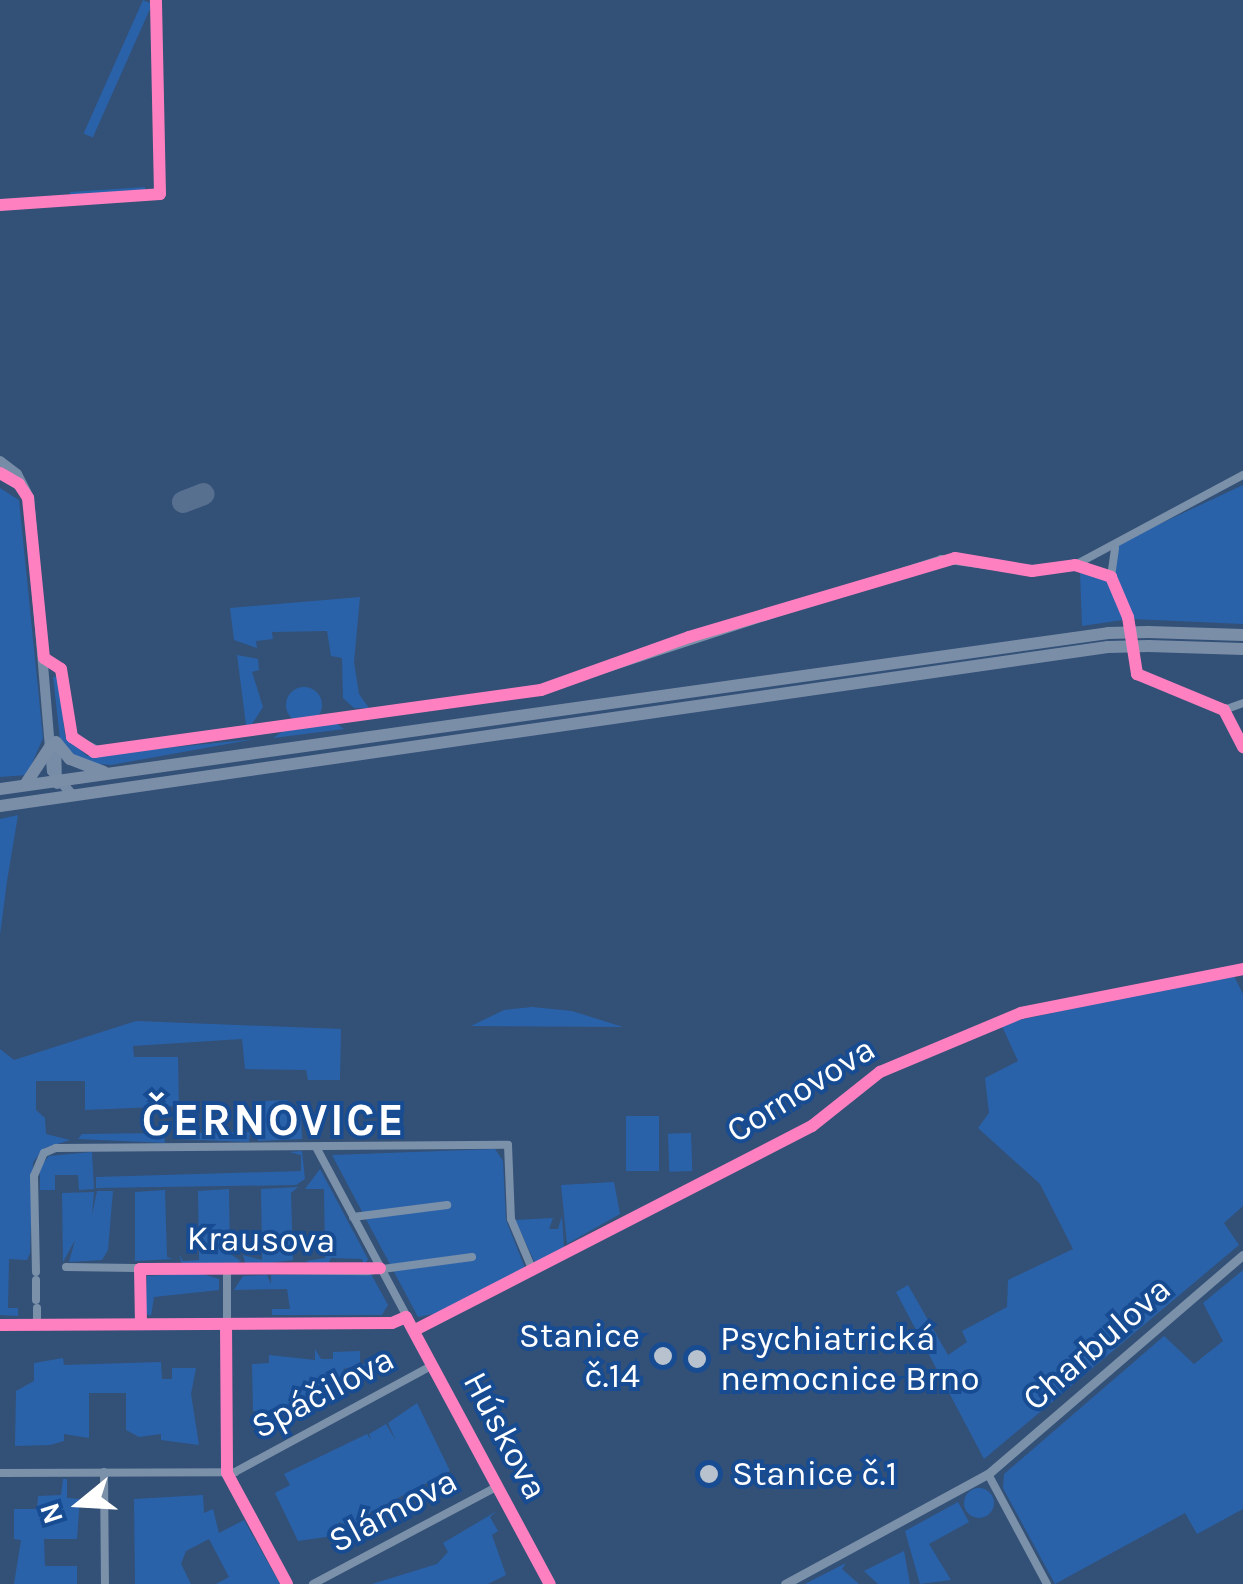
<!DOCTYPE html>
<html>
<head>
<meta charset="utf-8">
<style>
  body { margin:0 }
  #map { position:relative; width:1243px; height:1584px; overflow:hidden; background:#335077; font-family:Karla,sans-serif }
  div>[style] { position:absolute }
  .green>* { inset:0; background:#2a62a9; transform-origin:0 0 }
  .round { border-radius:50% }
  .taxiway>* { height:22px; margin:-11px; padding:0 11px; transform-origin:11px; border-radius:11px; background:#587090 }
  .minor>* { height:8px; margin:-4px; padding:0 4px; transform-origin:4px; border-radius:4px; background:#7b90a9 }
  .tertiary>* { height:9px; margin:-4.5px; padding:0 4.5px; transform-origin:4.5px; border-radius:4.5px; background:#7b90a9 }
  .secondary>* { height:10px; margin:-5px; padding:0 5px; transform-origin:5px; border-radius:5px; background:#778ca6 }
  .trunk>* { height:12px; margin:-6px; padding:0 6px; transform-origin:6px; border-radius:6px; background:#7b8ea8 }
  .trunk-bridge>* { height:12px; margin:-6px; padding:0 6px; transform-origin:6px; border-radius:6px; background:#7b8ea8 }
  .cycleway>* { height:12px; margin:-6px; padding:0 6px; transform-origin:6px; border-radius:6px; background:#ff80c0 }
  .dots>* { width:28px; height:28px; translate:-50% -50%; box-sizing:border-box; border:5px solid #174c93; border-radius:50% }
  span { translate:-50% -50%; white-space:nowrap; text-align:center; line-height:1.15; -webkit-text-stroke:8px #174c93; paint-order:stroke }
  .street-label { font-size:35px; color:#fff }
  .poi-label { font-size:35px; color:#fff }
  .right { translate:-100% -50%; text-align:right }
  .left { translate:0 -50%; text-align:left }
  .district-label { font-size:45px; color:#fff; font-weight:700; letter-spacing:2.5px }
  .north { position:absolute; left:30px; top:1454px; width:100px; height:100px; -webkit-text-stroke:8px #174c93; paint-order:stroke; rotate:252deg; font-size:28px; font-weight:700; line-height:40px; text-align:center; color:#fff }
  .north::after { content:''; display:block; margin:auto; width:35px; height:45px; background:#fff; clip-path:polygon(50% 0,100% 100%,50% 72%,0 100%) }
</style>
</head>
<body>
<div id="map">
  <div class="green">
    <i style="left:143px;top:0;width:10px;height:146px;rotate:24deg"></i>
    <i style="clip-path:polygon(145px 187px,145px 192px,71px 199px,70px 192px)"></i>
    <i style="clip-path:polygon(1243px 485px,1243px 624px,1132px 619px,1111px 563px,1117px 544px)"></i>
    <i style="clip-path:polygon(0 488px,19px 500px,43px 738px,27px 775px,0 777px)"></i>
    <i style="clip-path:polygon(1080px 573px,1109px 582px,1123px 620px,1082px 626px)"></i>
    <i style="clip-path:polygon(360px 597px,354px 662px,359px 694px,369px 708px,354px 708px,343px 698px,342px 658px,331px 656px,327px 631px,272px 632px,273px 639px,256px 641px,257px 648px,234px 640px,230px 608px)"></i>
    <i style="clip-path:polygon(237px 655px,258px 659px,259px 670px,252px 672px,263px 707px,252px 724px,246px 725px)"></i>
    <i style="clip-path:polygon(58px 676px,65px 736px,87px 756px,255px 739px,111px 765px,80px 762px,60px 739px,53px 677px)"></i>
    <i class="round" style="left:286px;top:687px;width:36px;height:36px"></i>
    <i style="clip-path:polygon(336px 723px,344px 729px,273px 738px,283px 731px)"></i>
    <i style="clip-path:polygon(18px 815px,7px 881px,0 935px,0 819px)"></i>
    <i style="clip-path:polygon(1233px 974px,1243px 994px,1243px 1206px,1224px 1223px,1239px 1245px,984px 1459px,896px 1292px,908px 1285px,948px 1355px,967px 1342px,962px 1331px,1007px 1307px,1008px 1280px,1073px 1249px,1040px 1184px,978px 1128px,989px 1113px,985px 1078px,1018px 1061px,1001px 1024px)"></i>
    <i style="clip-path:polygon(532px 1007px,572px 1011px,623px 1027px,471px 1026px,504px 1010px)"></i>
    <i style="clip-path:polygon(136px 1021px,341px 1029px,340px 1080px,308px 1080px,306px 1070px,245px 1069px,242px 1039px,133px 1046px,134px 1057px,178px 1057px,179px 1106px,85px 1110px,85px 1081px,36px 1081px,36px 1110px,45px 1118px,46px 1134px,70px 1140px,45px 1148px,33px 1162px,30px 1253px,27px 1260px,9px 1259px,8px 1308px,18px 1308px,18px 1316px,0 1315px,0 1049px,14px 1060px)"></i>
    <i style="clip-path:polygon(287px 1100px,288px 1113px,301px 1114px,302px 1139px,258px 1141px,257px 1131px,265px 1130px,264px 1101px)"></i>
    <i style="left:626px;top:1116px;width:33px;height:55px"></i>
    <i style="clip-path:polygon(250px 1132px,249px 1142px,177px 1139px,180px 1133px)"></i>
    <i style="clip-path:polygon(164px 1133px,165px 1143px,78px 1139px,82px 1134px)"></i>
    <i style="left:691px;top:1133px;width:38px;height:23px;rotate:88deg"></i>
    <i style="clip-path:polygon(495px 1149px,503px 1161px,506px 1220px,525px 1268px,439px 1313px,418px 1317px,332px 1155px)"></i>
    <i style="clip-path:polygon(302px 1151px,305px 1179px,296px 1185px,96px 1188px,96px 1177px,301px 1171px,301px 1155px,289px 1152px)"></i>
    <i style="clip-path:polygon(92px 1152px,94px 1189px,79px 1190px,78px 1175px,55px 1175px,55px 1190px,40px 1190px,40px 1167px,49px 1156px)"></i>
    <i style="clip-path:polygon(320px 1169px,368px 1259px,364px 1266px,362px 1259px,331px 1258px,327px 1267px,316px 1268px,306px 1261px,325px 1258px,324px 1189px,305px 1189px)"></i>
    <i style="clip-path:polygon(614px 1182px,620px 1214px,567px 1244px,561px 1185px)"></i>
    <i style="clip-path:polygon(298px 1187px,291px 1193px,293px 1260px,246px 1266px,243px 1255px,262px 1260px,261px 1189px)"></i>
    <i style="clip-path:polygon(229px 1189px,230px 1254px,241px 1261px,228px 1267px,182px 1265px,179px 1254px,183px 1261px,199px 1260px,198px 1191px)"></i>
    <i style="clip-path:polygon(165px 1190px,167px 1257px,173px 1259px,135px 1261px,135px 1192px)"></i>
    <i style="clip-path:polygon(97px 1191px,113px 1191px,108px 1250px,102px 1260px,69px 1262px,75px 1240px,63px 1262px,62px 1193px,94px 1192px,92px 1215px)"></i>
    <i style="clip-path:polygon(562px 1216px,564px 1248px,535px 1263px,515px 1220px,553px 1218px,549px 1229px,558px 1229px)"></i>
    <i style="clip-path:polygon(1243px 1270px,1243px 1509px,1197px 1534px,1185px 1513px,1055px 1584px,1003px 1488px,1004px 1474px,1164px 1336px,1194px 1364px,1223px 1341px,1203px 1303px)"></i>
    <i style="clip-path:polygon(199px 1273px,219px 1279px,219px 1290px,154px 1297px,151px 1316px,145px 1313px,147px 1276px)"></i>
    <i style="clip-path:polygon(371px 1274px,388px 1305px,382px 1315px,272px 1315px,272px 1309px,290px 1309px,287px 1289px,234px 1290px,243px 1276px,267px 1275px,271px 1284px,271px 1275px)"></i>
    <i style="clip-path:polygon(315px 1349px,321px 1359px,333px 1359px,333px 1352px,360px 1351px,360px 1364px,381px 1364px,365px 1373px,360px 1365px,343px 1369px,348px 1380px,270px 1422px,264px 1411px,253px 1411px,252px 1364px,269px 1363px,269px 1355px,315px 1360px)"></i>
    <i style="clip-path:polygon(63px 1358px,64px 1365px,161px 1362px,162px 1379px,172px 1379px,172px 1368px,196px 1368px,191px 1394px,199px 1445px,161px 1440px,161px 1434px,139px 1437px,126px 1430px,126px 1393px,89px 1393px,89px 1438px,64px 1434px,64px 1441px,50px 1445px,15px 1446px,16px 1391px,34px 1381px,34px 1363px)"></i>
    <i style="clip-path:polygon(417px 1403px,450px 1471px,371px 1512px,353px 1528px,339px 1522px,339px 1531px,326px 1537px,298px 1541px,275px 1493px,290px 1485px,284px 1474px,367px 1434px,371px 1440px,369px 1434px,386px 1424px,396px 1441px,388px 1423px)"></i>
    <i style="clip-path:polygon(63px 1479px,67px 1479px,67px 1498px,80px 1499px,77px 1539px,44px 1539px,45px 1566px,77px 1566px,77px 1584px,14px 1584px,21px 1540px,14px 1539px,14px 1509px,37px 1509px,38px 1496px,61px 1495px)"></i>
    <i class="round" style="left:964px;top:1488px;width:30px;height:30px"></i>
    <i style="clip-path:polygon(203px 1495px,204px 1513px,213px 1509px,219px 1533px,244px 1520px,280px 1584px,216px 1584px,229px 1577px,209px 1539px,186px 1551px,181px 1564px,191px 1584px,135px 1584px,134px 1499px)"></i>
    <i style="clip-path:polygon(958px 1502px,969px 1522px,929px 1544px,951px 1580px,920px 1584px,905px 1531px)"></i>
    <i style="clip-path:polygon(497px 1511px,490px 1517px,498px 1531px,492px 1535px,506px 1575px,488px 1584px,372px 1584px,437px 1564px,448px 1552px,443px 1543px)"></i>
    <i style="clip-path:polygon(904px 1551px,910px 1584px,878px 1584px,864px 1571px)"></i>
    <i style="clip-path:polygon(846px 1563px,842px 1569px,859px 1584px,805px 1584px)"></i>
  </div>
  <div class="taxiway">
    <i style="left:183px;top:502px;width:22px;rotate:-21deg"></i>
  </div>
  <div class="minor">
    <i style="left:1075px;top:565px;width:191px;rotate:-28.2deg"></i>
    <i style="left:1111px;top:577px;width:29px;rotate:-82deg"></i>
    <i style="left:44px;top:658px;width:20px;rotate:33deg"></i>
    <i style="left:61px;top:669px;width:69px;rotate:80.8deg"></i>
    <i style="left:72px;top:737px;width:33px;rotate:27deg"></i>
    <i style="left:101px;top:752px;width:444px;rotate:-8deg"></i>
    <i style="left:541px;top:690px;width:421px;rotate:-18.1deg"></i>
    <i style="left:941px;top:559px;width:92px;rotate:7.5deg"></i>
    <i style="left:1032px;top:571px;width:43px;rotate:-7.9deg"></i>
    <i style="left:1075px;top:565px;width:38px;rotate:18deg"></i>
    <i style="left:1111px;top:577px;width:43px;rotate:67deg"></i>
    <i style="left:1128px;top:617px;width:58px;rotate:81deg"></i>
    <i style="left:1137px;top:674px;width:94px;rotate:22.5deg"></i>
    <i style="left:1224px;top:710px;width:42px;rotate:62.8deg"></i>
    <i style="left:1224px;top:710px;width:20px;rotate:-20deg"></i>
    <i style="left:316px;top:1147px;width:496px;rotate:61.8deg"></i>
    <i style="left:353px;top:1217px;width:95px;rotate:-7.3deg"></i>
    <i style="left:66px;top:1267px;width:302px;rotate:0.8deg"></i>
    <i style="left:368px;top:1271px;width:105px;rotate:-7.7deg"></i>
    <i style="left:140px;top:1269px;width:55px;rotate:89deg"></i>
    <i style="left:227px;top:1271px;width:202px;rotate:90deg"></i>
    <i style="left:227px;top:1473px;width:126px;rotate:61.6deg"></i>
    <i style="left:36px;top:1272px;width:96px;rotate:-91.2deg"></i>
    <i style="left:34px;top:1176px;width:25px;rotate:-67deg"></i>
    <i style="left:44px;top:1153px;width:13px;rotate:-23deg"></i>
    <i style="left:56px;top:1148px;width:452px;rotate:-0.4deg"></i>
    <i style="left:508px;top:1145px;width:74px;rotate:87.7deg"></i>
    <i style="left:511px;top:1219px;width:56px;rotate:67.1deg"></i>
    <i style="left:36px;top:1280px;width:20px;rotate:90deg"></i>
    <i style="left:37px;top:1308px;width:17px;rotate:90deg"></i>
    <i style="left:0;top:1325px;width:392px;rotate:-0.3deg"></i>
    <i style="left:392px;top:1323px;width:15px;rotate:-23deg"></i>
    <i style="left:415px;top:1330px;width:446px;rotate:-27.2deg"></i>
    <i style="left:812px;top:1126px;width:87px;rotate:-38.5deg"></i>
    <i style="left:880px;top:1072px;width:153px;rotate:-22.7deg"></i>
    <i style="left:1021px;top:1013px;width:226px;rotate:-11.2deg"></i>
    <i style="left:104px;top:1472px;width:112px;rotate:89.5deg"></i>
    <i style="left:0;top:1473px;width:235px;rotate:-0.2deg"></i>
    <i style="left:235px;top:1472px;width:225px;rotate:-28.4deg"></i>
    <i style="left:988px;top:1474px;width:125px;rotate:61.8deg"></i>
    <i style="left:313px;top:1584px;width:209px;rotate:-27.9deg"></i>
  </div>
  <div class="tertiary">
    <i style="left:785px;top:1584px;width:231px;rotate:-28.5deg"></i>
    <i style="left:988px;top:1474px;width:336px;rotate:-40.7deg"></i>
  </div>
  <div class="secondary">
    <i style="left:0;top:461px;width:21px;rotate:37deg"></i>
    <i style="left:17px;top:474px;width:27px;rotate:63deg"></i>
    <i style="left:29px;top:498px;width:274px;rotate:85.2deg"></i>
    <i style="left:52px;top:771px;width:31px;rotate:50deg"></i>
    <i style="left:0;top:473px;width:26px;rotate:31deg"></i>
    <i style="left:56px;top:742px;width:42px;rotate:88.6deg"></i>
  </div>
  <div class="trunk">
    <i style="left:1148px;top:632px;width:95px;rotate:1.8deg"></i>
    <i style="left:1149px;top:646px;width:94px;rotate:1.8deg"></i>
    <i style="left:56px;top:742px;width:22px;rotate:51deg"></i>
    <i style="left:70px;top:759px;width:36px;rotate:21deg"></i>
    <i style="left:25px;top:785px;width:45px;rotate:-56.7deg"></i>
    <i style="left:0;top:789px;width:1119px;rotate:-8.01deg"></i>
    <i style="left:0;top:806px;width:1119px;rotate:-8.17deg"></i>
  </div>
  <div class="trunk-bridge">
    <i style="left:1108px;top:633px;width:40px;rotate:-1.4deg"></i>
    <i style="left:1108px;top:647px;width:41px;rotate:-1.4deg"></i>
  </div>
  <div class="cycleway">
    <i style="left:0;top:205px;width:160px;rotate:-3.9deg"></i>
    <i style="left:160px;top:194px;width:194px;rotate:-91.2deg"></i>
    <i style="left:0;top:473px;width:22px;rotate:30deg"></i>
    <i style="left:19px;top:484px;width:17px;rotate:57deg"></i>
    <i style="left:28px;top:498px;width:161px;rotate:84.3deg"></i>
    <i style="left:44px;top:658px;width:20px;rotate:33deg"></i>
    <i style="left:61px;top:669px;width:69px;rotate:80.8deg"></i>
    <i style="left:72px;top:737px;width:27px;rotate:34deg"></i>
    <i style="left:94px;top:752px;width:451px;rotate:-7.9deg"></i>
    <i style="left:541px;top:690px;width:157px;rotate:-19.7deg"></i>
    <i style="left:689px;top:637px;width:277px;rotate:-16.5deg"></i>
    <i style="left:955px;top:558px;width:78px;rotate:9.6deg"></i>
    <i style="left:1032px;top:571px;width:43px;rotate:-7.9deg"></i>
    <i style="left:1075px;top:565px;width:38px;rotate:18deg"></i>
    <i style="left:1111px;top:577px;width:43px;rotate:67deg"></i>
    <i style="left:1128px;top:617px;width:58px;rotate:81deg"></i>
    <i style="left:1137px;top:674px;width:94px;rotate:22.5deg"></i>
    <i style="left:1224px;top:710px;width:42px;rotate:62.8deg"></i>
    <i style="left:141px;top:1324px;width:55px;rotate:-91deg"></i>
    <i style="left:140px;top:1269px;width:240px;rotate:-0.2deg"></i>
    <i style="left:226px;top:1324px;width:149px;rotate:89.6deg"></i>
    <i style="left:227px;top:1473px;width:126px;rotate:61.6deg"></i>
    <i style="left:0;top:1325px;width:392px;rotate:-0.3deg"></i>
    <i style="left:392px;top:1323px;width:15px;rotate:-23deg"></i>
    <i style="left:406px;top:1317px;width:303px;rotate:61.7deg"></i>
    <i style="left:415px;top:1330px;width:446px;rotate:-27.2deg"></i>
    <i style="left:812px;top:1126px;width:87px;rotate:-38.5deg"></i>
    <i style="left:880px;top:1072px;width:153px;rotate:-22.7deg"></i>
    <i style="left:1021px;top:1013px;width:226px;rotate:-11.2deg"></i>
  </div>
  <div class="dots">
    <i style="left:663px;top:1356px;background:#b8c2cf"></i>
    <i style="left:697px;top:1359px;background:#b8c2cf"></i>
    <i style="left:709px;top:1474px;background:#b8c2cf"></i>
  </div>
  <div class="street-label">
    <span style="left:801px;top:1090px;rotate:-32deg">Cornovova</span>
    <span style="left:261px;top:1240px;rotate:1deg">Krausova</span>
    <span style="left:1097px;top:1344px;rotate:-41deg">Charbulova</span>
    <span style="left:323px;top:1393px;rotate:-28deg">Spáčilova</span>
    <span style="left:505px;top:1436px;rotate:62deg">Húskova</span>
    <span style="left:393px;top:1511px;rotate:-28deg">Slámova</span>
  </div>
  <div class="poi-label">
    <span class="right" style="left:640px;top:1356px">Stanice<br>č.14</span>
    <span class="left" style="left:720px;top:1359px">Psychiatrická<br>nemocnice Brno</span>
    <span class="left" style="left:732px;top:1474px">Stanice č.1</span>
  </div>
  <div class="district-label">
    <span style="left:274px;top:1121px">ČERNOVICE</span>
  </div>
  <div class="north">N</div>
</div>
</body>
</html>
